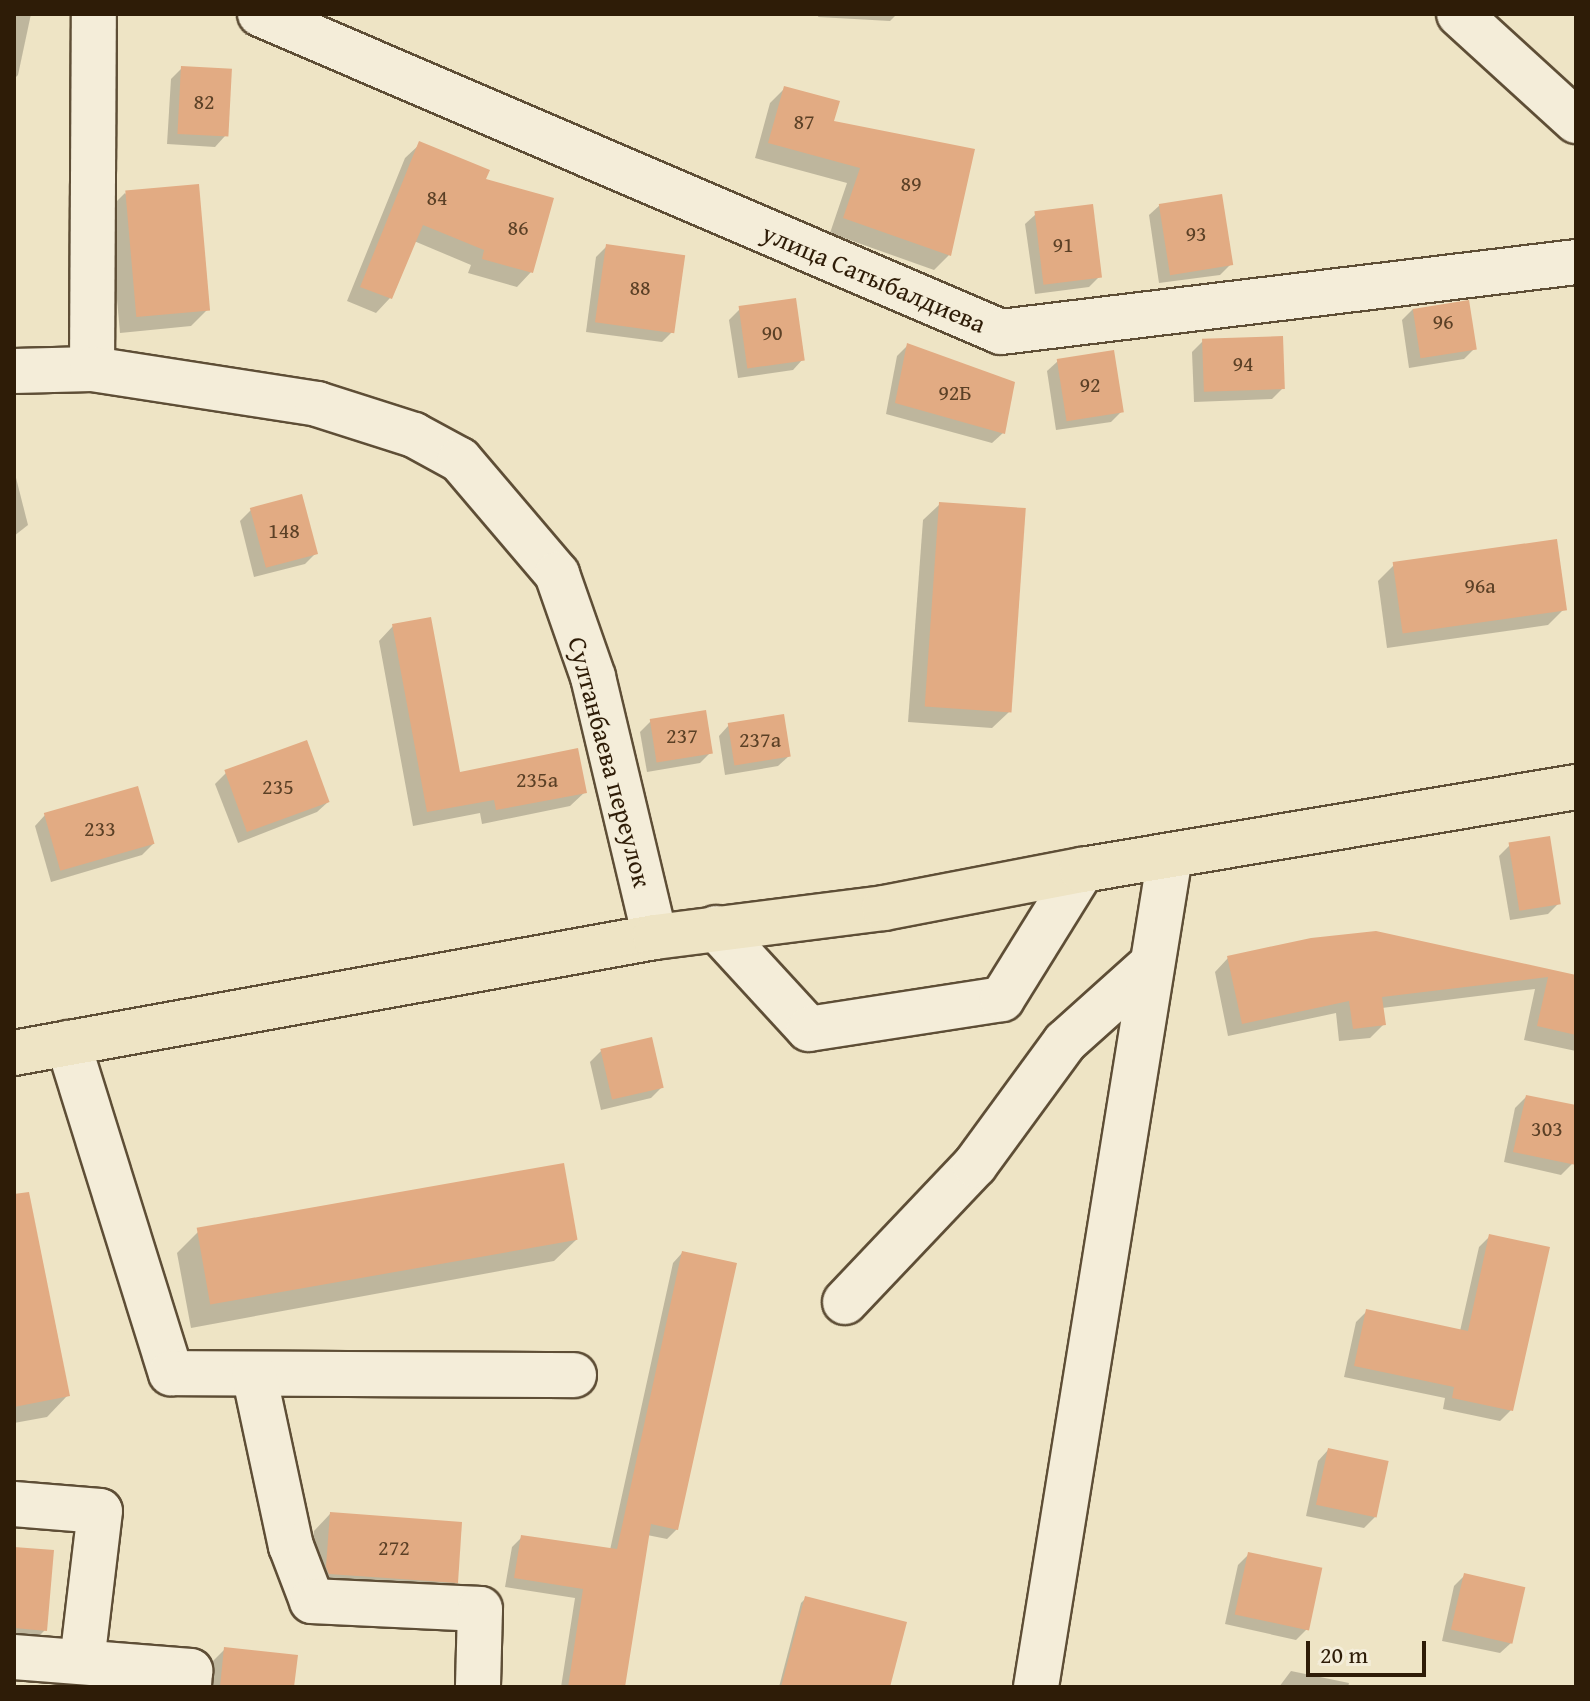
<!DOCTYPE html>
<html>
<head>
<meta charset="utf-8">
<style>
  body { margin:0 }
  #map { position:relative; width:1590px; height:1701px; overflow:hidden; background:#eee4c5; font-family:"Gentium Book Plus",serif }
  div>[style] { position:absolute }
  .shadow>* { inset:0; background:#0003 }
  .building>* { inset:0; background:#e2ab83; transform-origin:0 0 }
  .roads { filter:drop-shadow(2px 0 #5e4e36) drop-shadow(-2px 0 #5e4e36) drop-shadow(0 2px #5e4e36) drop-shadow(0 -2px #5e4e36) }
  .minor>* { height:44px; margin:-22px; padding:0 22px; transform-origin:22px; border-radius:22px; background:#f4edd9 }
  .major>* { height:44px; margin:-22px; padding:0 22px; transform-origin:22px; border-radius:22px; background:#eee4c5 }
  span { translate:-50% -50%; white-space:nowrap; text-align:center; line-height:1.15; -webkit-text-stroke:6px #f4edd9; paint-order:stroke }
  .number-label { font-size:22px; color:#5b4026 }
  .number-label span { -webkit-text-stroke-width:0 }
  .street-label { font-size:26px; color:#2e1c07 }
  .frame { position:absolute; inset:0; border:16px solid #2e1c07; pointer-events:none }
  .scale { position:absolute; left:1306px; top:1641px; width:120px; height:36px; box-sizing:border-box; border:4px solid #2e1c07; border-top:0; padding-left:10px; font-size:24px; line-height:28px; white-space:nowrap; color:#2e1c07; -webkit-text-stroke:6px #f4edd9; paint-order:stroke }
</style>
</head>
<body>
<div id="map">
  <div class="shadow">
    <i style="clip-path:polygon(14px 14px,31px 14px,18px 75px,14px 79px)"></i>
    <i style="clip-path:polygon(819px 14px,897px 14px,890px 21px,818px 17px)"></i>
    <i style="clip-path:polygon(182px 68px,225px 136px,215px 147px,167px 144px,171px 79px)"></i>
    <i style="clip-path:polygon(785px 88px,832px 123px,949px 255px,934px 270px,830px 233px,847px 183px,755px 158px,770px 103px)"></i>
    <i style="clip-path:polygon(420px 144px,484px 180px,531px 272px,517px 287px,468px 273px,471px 265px,414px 241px,390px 298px,376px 313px,347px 301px,405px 158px)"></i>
    <i style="clip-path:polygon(125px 193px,207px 310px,191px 326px,120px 333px,109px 209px)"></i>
    <i style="clip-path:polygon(1160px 205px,1231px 264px,1220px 275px,1159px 283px,1149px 215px)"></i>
    <i style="clip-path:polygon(1036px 214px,1100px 276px,1089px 287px,1035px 294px,1025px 224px)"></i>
    <i style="clip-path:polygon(607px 246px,672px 332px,662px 342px,586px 332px,596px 257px)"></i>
    <i style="clip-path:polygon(740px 309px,803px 359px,793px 370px,738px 378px,729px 320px)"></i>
    <i style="clip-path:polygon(1413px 309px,1475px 348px,1464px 359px,1409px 368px,1402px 320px)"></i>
    <i style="clip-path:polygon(1203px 341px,1283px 388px,1272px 399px,1194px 402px,1192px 352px)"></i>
    <i style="clip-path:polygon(907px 346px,1003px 433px,992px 443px,886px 414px,897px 356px)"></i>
    <i style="clip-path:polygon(1058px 361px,1122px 411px,1111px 422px,1056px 430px,1047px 371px)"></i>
    <i style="clip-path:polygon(14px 470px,28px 525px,14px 536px)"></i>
    <i style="clip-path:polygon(940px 504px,1009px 712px,992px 728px,908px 722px,923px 520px)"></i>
    <i style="clip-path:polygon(251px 510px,316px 553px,305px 564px,254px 577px,240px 521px)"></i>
    <i style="clip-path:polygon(1394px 565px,1564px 609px,1548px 625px,1387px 648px,1378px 581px)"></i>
    <i style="clip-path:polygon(393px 626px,458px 775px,585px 792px,570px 806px,482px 824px,480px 813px,413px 826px,379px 641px)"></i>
    <i style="clip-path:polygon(651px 721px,711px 752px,700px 763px,647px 772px,640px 732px)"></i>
    <i style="clip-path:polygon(729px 725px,789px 756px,778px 766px,725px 775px,719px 736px)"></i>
    <i style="clip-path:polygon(226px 773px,328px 802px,317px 812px,238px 843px,215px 784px)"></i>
    <i style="clip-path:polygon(45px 815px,153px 844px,142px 855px,51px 882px,35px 826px)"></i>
    <i style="clip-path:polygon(1510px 845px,1559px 903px,1548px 914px,1510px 920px,1499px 856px)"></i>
    <i style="clip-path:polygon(1228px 958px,1576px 977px,1576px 1051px,1524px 1040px,1535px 989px,1382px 1008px,1384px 1024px,1370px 1038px,1339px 1041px,1336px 1013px,1228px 1036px,1215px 972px)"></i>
    <i style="clip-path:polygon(601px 1051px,662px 1087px,651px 1098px,601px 1110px,590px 1062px)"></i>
    <i style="clip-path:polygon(1526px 1097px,1576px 1107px,1576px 1147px,1572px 1164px,1561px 1175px,1504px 1162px,1515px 1108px)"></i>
    <i style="clip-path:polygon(14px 1220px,68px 1395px,47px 1417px,14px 1423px)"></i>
    <i style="clip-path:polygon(198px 1232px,576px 1240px,554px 1261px,191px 1328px,177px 1253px)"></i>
    <i style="clip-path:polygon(1490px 1236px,1511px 1410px,1500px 1421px,1443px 1409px,1445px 1398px,1344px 1377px,1356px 1322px,1367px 1311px,1460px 1331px,1479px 1247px)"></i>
    <i style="clip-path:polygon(682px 1253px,677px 1529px,667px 1539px,647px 1535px,623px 1687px,561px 1687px,575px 1598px,505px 1587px,512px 1547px,522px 1537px,610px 1550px,673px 1263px)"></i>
    <i style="clip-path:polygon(1328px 1450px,1375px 1517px,1364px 1528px,1306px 1516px,1318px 1461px)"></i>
    <i style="clip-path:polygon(330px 1514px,456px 1582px,440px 1598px,310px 1584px,314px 1531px)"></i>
    <i style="clip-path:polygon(14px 1549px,45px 1630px,40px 1635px,14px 1633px)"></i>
    <i style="clip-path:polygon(1249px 1554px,1307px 1629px,1296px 1640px,1225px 1624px,1238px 1565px)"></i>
    <i style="clip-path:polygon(1465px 1575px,1511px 1643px,1500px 1653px,1442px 1641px,1454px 1586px)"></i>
    <i style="clip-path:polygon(806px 1598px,888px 1687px,779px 1687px,801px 1603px)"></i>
    <i style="clip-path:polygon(225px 1649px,292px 1687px,203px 1687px,205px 1669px)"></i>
    <i style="clip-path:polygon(1291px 1671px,1349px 1683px,1348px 1687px,1279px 1687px)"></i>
  </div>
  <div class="building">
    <i style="left:181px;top:66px;width:51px;height:68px;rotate:3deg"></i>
    <i style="clip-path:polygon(784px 86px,840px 101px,834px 121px,975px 149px,951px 256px,843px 218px,860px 168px,768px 143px)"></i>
    <i style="clip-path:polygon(419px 141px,490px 170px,486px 179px,554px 198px,533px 273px,482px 259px,484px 250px,423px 225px,392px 299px,360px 287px)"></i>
    <i style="left:199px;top:184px;width:127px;height:74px;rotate:85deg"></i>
    <i style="left:1222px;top:194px;width:72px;height:64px;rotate:81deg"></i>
    <i style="left:1093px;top:204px;width:74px;height:59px;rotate:83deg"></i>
    <i style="left:606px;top:244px;width:80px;height:79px;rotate:8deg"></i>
    <i style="left:796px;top:298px;width:63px;height:58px;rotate:82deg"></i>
    <i style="left:1469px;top:300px;width:50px;height:57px;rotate:81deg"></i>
    <i style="left:1283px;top:336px;width:53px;height:81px;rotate:88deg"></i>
    <i style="clip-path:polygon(907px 343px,1015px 382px,1005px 434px,895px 403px)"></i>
    <i style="left:1114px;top:350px;width:63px;height:58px;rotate:81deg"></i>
    <i style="left:302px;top:494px;width:62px;height:54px;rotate:75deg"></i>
    <i style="left:939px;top:502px;width:87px;height:205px;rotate:4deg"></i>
    <i style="left:1557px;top:539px;width:72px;height:166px;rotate:82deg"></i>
    <i style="clip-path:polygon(431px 617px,460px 772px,578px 748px,587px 793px,496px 810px,494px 800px,427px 812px,392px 624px)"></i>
    <i style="left:706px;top:710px;width:44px;height:57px;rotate:81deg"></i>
    <i style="left:784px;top:714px;width:43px;height:57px;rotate:81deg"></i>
    <i style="left:307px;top:740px;width:66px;height:88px;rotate:70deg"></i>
    <i style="left:138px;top:786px;width:60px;height:98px;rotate:74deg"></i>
    <i style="left:1550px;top:836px;width:69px;height:42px;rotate:81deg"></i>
    <i style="clip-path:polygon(1376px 931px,1576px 975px,1576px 1035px,1537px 1026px,1548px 977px,1382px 997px,1386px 1025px,1353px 1029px,1349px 1001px,1242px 1024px,1227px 956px,1311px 938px)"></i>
    <i style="left:652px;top:1037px;width:52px;height:53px;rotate:77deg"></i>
    <i style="clip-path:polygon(1526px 1095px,1576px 1105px,1576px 1165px,1513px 1152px)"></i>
    <i style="left:564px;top:1163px;width:78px;height:373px;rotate:80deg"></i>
    <i style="clip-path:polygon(29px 1192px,70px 1396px,14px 1407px,14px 1194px)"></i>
    <i style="clip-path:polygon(1489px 1234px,1550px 1247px,1513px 1411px,1452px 1398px,1454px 1387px,1354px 1366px,1366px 1309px,1468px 1331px)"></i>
    <i style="clip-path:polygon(682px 1251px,737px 1263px,678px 1530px,651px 1524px,625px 1687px,568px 1687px,583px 1589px,514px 1578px,521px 1535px,617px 1549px)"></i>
    <i style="left:1328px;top:1448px;width:62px;height:58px;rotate:12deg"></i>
    <i style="clip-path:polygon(330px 1512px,462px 1522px,458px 1583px,329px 1574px,326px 1567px)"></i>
    <i style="clip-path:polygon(14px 1547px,54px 1550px,47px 1631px,14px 1628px)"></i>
    <i style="left:1248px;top:1552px;width:76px;height:64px;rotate:12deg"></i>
    <i style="left:1464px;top:1573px;width:63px;height:58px;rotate:13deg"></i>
    <i style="clip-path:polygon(805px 1596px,907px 1622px,890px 1687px,781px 1687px)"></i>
    <i style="clip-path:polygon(224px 1647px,298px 1655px,294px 1687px,220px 1687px)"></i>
  </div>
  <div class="roads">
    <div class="minor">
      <i style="left:260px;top:14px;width:806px;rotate:23.23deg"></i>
      <i style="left:1001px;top:332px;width:579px;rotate:-6.94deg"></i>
      <i style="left:1459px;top:14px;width:159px;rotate:42.4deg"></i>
      <i style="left:92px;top:369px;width:355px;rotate:-89.7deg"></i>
      <i style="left:14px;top:371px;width:78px;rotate:-1.5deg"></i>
      <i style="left:92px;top:369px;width:228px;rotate:8.8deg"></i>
      <i style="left:317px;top:404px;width:102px;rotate:17.7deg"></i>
      <i style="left:414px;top:435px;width:52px;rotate:28.5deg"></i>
      <i style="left:460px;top:460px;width:150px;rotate:49.6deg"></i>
      <i style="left:557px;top:574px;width:109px;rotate:70.7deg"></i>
      <i style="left:593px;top:677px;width:267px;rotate:76.6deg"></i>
      <i style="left:716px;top:928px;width:137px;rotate:47.4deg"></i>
      <i style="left:809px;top:1029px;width:195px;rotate:-8.8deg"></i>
      <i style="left:1002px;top:999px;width:152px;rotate:-58.2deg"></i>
      <i style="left:68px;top:1043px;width:346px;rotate:72.7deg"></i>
      <i style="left:171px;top:1373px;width:403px;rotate:0.3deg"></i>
      <i style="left:845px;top:1302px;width:189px;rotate:-46.5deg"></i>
      <i style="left:975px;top:1165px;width:152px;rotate:-53.8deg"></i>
      <i style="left:1065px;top:1042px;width:117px;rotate:-41.9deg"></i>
      <i style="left:254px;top:1374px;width:176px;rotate:77.9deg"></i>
      <i style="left:291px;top:1546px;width:59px;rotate:69.1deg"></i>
      <i style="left:312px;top:1601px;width:168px;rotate:2.7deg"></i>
      <i style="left:480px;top:1609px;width:78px;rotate:91.5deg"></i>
      <i style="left:14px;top:1504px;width:86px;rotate:4.7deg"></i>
      <i style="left:100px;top:1511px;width:152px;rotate:96.8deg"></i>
      <i style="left:14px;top:1657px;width:177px;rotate:4.5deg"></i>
      <i style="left:190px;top:1671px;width:16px;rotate:94deg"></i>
      <i style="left:1036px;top:1687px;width:842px;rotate:-80.84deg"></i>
    </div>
    <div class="major">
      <i style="left:14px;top:1053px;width:651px;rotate:-10.26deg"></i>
      <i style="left:655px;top:937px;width:231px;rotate:-7.2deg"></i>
      <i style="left:884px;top:908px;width:202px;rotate:-10.9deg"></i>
      <i style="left:1082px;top:870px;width:501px;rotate:-9.54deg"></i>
    </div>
  </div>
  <div class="number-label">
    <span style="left:204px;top:102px">82</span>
    <span style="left:804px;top:122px">87</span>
    <span style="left:911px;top:184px">89</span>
    <span style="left:437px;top:198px">84</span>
    <span style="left:518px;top:228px">86</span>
    <span style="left:1196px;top:234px">93</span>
    <span style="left:1063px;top:245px">91</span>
    <span style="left:640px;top:288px">88</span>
    <span style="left:1443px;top:322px">96</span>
    <span style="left:772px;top:333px">90</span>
    <span style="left:1243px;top:364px">94</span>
    <span style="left:1090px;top:385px">92</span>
    <span style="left:955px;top:393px">92Б</span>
    <span style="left:284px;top:531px">148</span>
    <span style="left:1480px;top:586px">96а</span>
    <span style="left:682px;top:736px">237</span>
    <span style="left:760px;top:740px">237а</span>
    <span style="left:537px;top:780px">235а</span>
    <span style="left:278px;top:787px">235</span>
    <span style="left:100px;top:829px">233</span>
    <span style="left:1547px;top:1129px">303</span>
    <span style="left:394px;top:1548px">272</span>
  </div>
  <div class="street-label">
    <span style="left:874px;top:278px;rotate:23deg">улица Сатыбалдиева</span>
    <span style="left:610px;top:762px;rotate:75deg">Султанбаева переулок</span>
  </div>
  <div class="frame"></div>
  <div class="scale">20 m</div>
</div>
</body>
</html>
